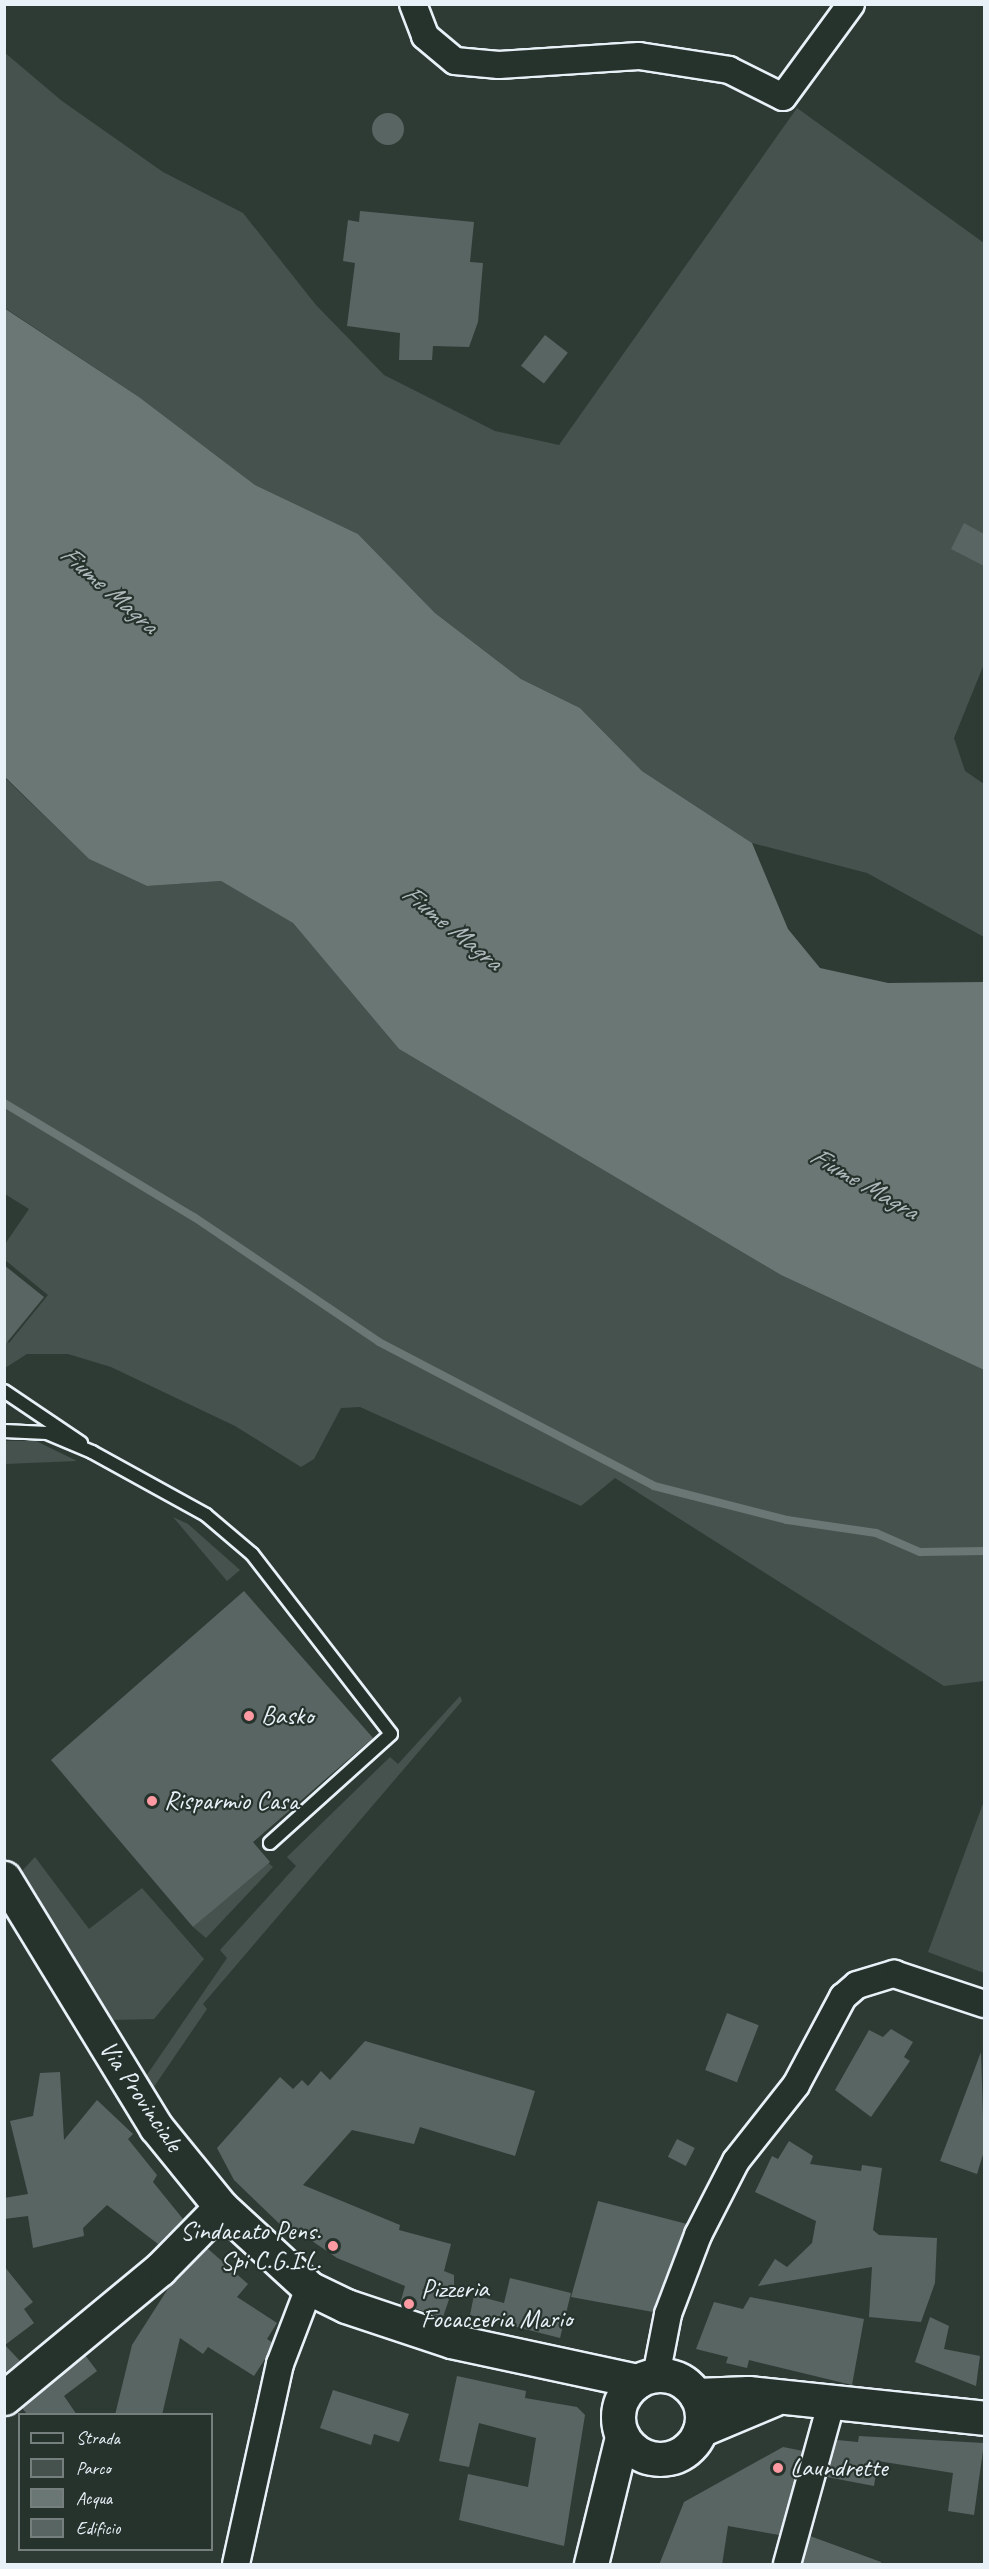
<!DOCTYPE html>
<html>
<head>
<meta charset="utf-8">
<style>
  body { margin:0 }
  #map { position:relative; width:989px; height:2569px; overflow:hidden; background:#2e3b35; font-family:Caveat,sans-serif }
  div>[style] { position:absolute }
  .green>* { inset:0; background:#45524e }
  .water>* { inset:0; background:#6b7775 }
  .stream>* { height:8px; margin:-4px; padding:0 4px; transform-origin:4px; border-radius:4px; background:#6b7775 }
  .building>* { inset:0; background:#596563; transform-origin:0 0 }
  .round { border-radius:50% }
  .roads { filter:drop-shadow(2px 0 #e8f1f8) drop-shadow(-2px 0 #e8f1f8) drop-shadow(0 2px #e8f1f8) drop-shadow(0 -2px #e8f1f8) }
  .lane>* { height:12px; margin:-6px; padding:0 6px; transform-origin:6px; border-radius:6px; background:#26332d }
  .street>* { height:26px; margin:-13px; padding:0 13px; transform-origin:13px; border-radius:13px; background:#26332d }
  .secondary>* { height:33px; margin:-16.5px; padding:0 16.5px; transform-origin:16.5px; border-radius:16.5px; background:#26332d }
  .secondary>.ring { margin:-16.5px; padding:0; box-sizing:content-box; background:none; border:33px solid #26332d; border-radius:50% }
  .dots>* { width:16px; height:16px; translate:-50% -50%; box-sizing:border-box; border:3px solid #26332d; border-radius:50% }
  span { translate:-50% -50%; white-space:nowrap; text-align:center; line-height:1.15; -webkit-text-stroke:4.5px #26332d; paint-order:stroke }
  .poi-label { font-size:26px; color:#e8f1f8 }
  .left { translate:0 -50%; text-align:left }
  .right { translate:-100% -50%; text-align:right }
  .street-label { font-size:26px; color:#e8f1f8 }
  .water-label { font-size:27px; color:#b0babd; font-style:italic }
  .frame { position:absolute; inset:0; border:6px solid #e8f1f8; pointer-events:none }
  .legend { position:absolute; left:18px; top:2413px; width:195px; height:138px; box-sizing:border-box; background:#26332d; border:2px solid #747f7e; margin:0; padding:8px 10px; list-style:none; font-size:18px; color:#e8f1f8 }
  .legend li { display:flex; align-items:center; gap:12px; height:30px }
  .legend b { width:30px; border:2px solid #747f7e }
</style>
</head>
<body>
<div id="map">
  <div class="green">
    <i style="clip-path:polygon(4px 52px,62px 101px,163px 172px,243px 213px,316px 305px,384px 375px,495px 431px,559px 445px,797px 108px,984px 243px,984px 664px,954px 738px,965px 771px,984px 784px,984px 937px,867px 873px,752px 843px,642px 771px,580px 708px,521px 679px,435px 613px,358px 534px,255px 485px,139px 397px,5px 308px)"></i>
    <i style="clip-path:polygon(4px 777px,89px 859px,147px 886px,221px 881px,293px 923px,399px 1049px,781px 1275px,984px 1370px,984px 1681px,944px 1686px,615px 1478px,581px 1506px,360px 1407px,341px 1408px,314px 1459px,301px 1467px,235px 1426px,111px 1367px,68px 1354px,27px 1354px,5px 1368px,5px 1340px,9px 1343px,48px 1295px,5px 1260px,5px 1244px,29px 1209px,5px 1194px)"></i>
    <i style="clip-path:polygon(5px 1441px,36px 1441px,77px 1461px,5px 1464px)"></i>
    <i style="clip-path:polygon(173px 1517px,188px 1524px,240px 1570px,227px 1581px)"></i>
    <i style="clip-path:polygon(460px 1696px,462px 1701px,203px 2004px,207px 2009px,147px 2097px,140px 2085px,227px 1958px,220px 1950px,296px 1866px,287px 1857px,390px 1757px,398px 1764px)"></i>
    <i style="clip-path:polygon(984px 1801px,984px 1973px,928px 1952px)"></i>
    <i style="clip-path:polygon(35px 1857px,89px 1929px,142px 1888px,204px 1959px,154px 2019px,111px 2020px,20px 1873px)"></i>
    <i style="clip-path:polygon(267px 1862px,273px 1867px,206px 1938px,193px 1927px)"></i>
  </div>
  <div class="water">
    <i style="clip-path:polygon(4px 308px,139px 397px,255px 485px,358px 534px,435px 613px,521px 679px,580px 708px,642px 771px,752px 843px,788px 929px,820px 968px,888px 983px,984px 982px,984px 1370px,781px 1275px,399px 1049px,293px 923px,221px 881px,147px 886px,89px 859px,5px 777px)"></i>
  </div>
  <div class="stream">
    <i style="left:4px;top:1103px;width:222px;rotate:31deg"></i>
    <i style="left:194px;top:1217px;width:223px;rotate:34deg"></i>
    <i style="left:379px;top:1342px;width:310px;rotate:27.6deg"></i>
    <i style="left:654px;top:1486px;width:137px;rotate:14.3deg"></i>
    <i style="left:787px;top:1520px;width:90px;rotate:8.3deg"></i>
    <i style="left:876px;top:1533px;width:48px;rotate:23.4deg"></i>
    <i style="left:920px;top:1552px;width:64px;rotate:-0.9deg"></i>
  </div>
  <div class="building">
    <i class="round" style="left:372px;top:113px;width:32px;height:32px"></i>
    <i style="clip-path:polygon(360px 211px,474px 222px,470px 262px,483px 263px,478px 322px,469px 347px,433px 346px,432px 360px,399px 360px,400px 333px,347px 326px,355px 263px,343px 261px,348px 220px,359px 222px)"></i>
    <i style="left:545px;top:335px;width:29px;height:39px;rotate:38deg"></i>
    <i style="clip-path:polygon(964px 523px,984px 534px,984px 566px,951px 549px)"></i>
    <i style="clip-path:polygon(4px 1265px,44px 1297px,4px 1346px)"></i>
    <i style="clip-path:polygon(244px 1591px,373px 1738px,253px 1842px,270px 1862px,193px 1927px,51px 1760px)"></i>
    <i style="left:727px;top:2013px;width:34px;height:61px;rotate:21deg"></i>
    <i style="clip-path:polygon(891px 2029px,913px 2042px,904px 2057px,910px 2061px,871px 2117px,835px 2090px,869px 2030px,883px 2037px)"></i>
    <i style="clip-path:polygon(365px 2041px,535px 2091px,515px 2156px,420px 2127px,414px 2144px,352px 2130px,303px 2185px,400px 2225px,399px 2230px,451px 2244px,444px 2271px,454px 2275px,454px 2285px,443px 2317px,400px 2304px,405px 2286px,337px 2258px,296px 2230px,290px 2234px,234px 2180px,217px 2148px,280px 2077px,293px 2089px,302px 2080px,308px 2086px,321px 2071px,330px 2080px)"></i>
    <i style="clip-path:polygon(981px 2052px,984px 2151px,977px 2174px,940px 2161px)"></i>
    <i style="clip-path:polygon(60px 2072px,64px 2140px,97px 2100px,133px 2134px,128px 2139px,157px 2175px,153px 2182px,183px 2219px,158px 2244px,107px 2205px,83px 2228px,84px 2236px,33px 2248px,28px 2216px,4px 2219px,4px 2198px,28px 2194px,10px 2121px,33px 2116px,40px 2073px)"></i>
    <i style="left:677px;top:2139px;width:20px;height:20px;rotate:27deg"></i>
    <i style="clip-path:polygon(789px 2141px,813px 2156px,810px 2164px,861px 2171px,862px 2165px,882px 2168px,873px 2230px,879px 2235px,937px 2238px,935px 2283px,921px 2322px,869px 2317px,872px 2267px,758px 2286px,775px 2259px,787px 2267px,812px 2243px,816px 2221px,755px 2192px,772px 2156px,778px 2159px)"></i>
    <i style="clip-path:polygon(598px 2201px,687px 2224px,653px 2312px,571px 2297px)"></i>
    <i style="clip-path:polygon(207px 2248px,248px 2284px,237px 2297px,277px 2323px,267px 2339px,272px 2342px,267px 2356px,254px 2376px,208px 2347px,203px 2354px,180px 2338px,162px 2415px,115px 2415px,132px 2345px,171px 2284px)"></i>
    <i style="clip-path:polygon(4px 2266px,33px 2302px,24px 2309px,34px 2323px,5px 2345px,20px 2361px,4px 2373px)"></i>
    <i style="clip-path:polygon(510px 2278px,571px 2293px,560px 2338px,470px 2315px,474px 2295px,504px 2303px)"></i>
    <i style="clip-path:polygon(750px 2297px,864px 2319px,852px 2385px,749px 2360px,747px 2368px,726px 2363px,728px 2357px,696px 2349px,714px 2302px,743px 2309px)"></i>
    <i style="clip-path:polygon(930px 2317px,949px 2326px,944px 2349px,980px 2356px,976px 2386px,915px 2362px)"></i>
    <i style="clip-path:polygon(85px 2355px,97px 2371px,64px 2396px,77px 2415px,28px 2415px,22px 2408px)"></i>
    <i style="clip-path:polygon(457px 2376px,526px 2391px,525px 2398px,577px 2407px,585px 2415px,564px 2546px,459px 2520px,468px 2474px,528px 2487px,536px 2438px,479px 2423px,469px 2467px,439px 2461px)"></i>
    <i style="clip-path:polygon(333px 2390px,409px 2414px,399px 2442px,374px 2434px,371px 2445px,320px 2428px)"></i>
    <i style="clip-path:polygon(859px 2436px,984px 2443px,974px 2515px,948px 2511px,953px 2473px,878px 2461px,874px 2486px,827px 2477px,837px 2440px,858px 2442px)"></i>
    <i style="clip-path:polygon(783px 2447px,803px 2451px,779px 2535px,728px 2526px,722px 2565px,659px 2565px,684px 2502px)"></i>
    <i style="clip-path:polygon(810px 2536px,881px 2562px,881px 2565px,802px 2565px)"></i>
  </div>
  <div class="roads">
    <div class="lane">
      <i style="left:4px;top:1391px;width:93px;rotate:34deg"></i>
      <i style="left:4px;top:1431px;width:43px;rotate:2.7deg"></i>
      <i style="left:47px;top:1433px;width:49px;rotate:22.9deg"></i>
      <i style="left:92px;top:1452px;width:130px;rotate:28.9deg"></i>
      <i style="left:206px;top:1515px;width:60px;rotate:40.3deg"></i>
      <i style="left:252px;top:1554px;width:227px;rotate:52.3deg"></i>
      <i style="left:391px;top:1734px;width:163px;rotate:138deg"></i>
    </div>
    <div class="street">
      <i style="left:413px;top:4px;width:34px;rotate:69deg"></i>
      <i style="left:425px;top:36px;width:39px;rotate:40deg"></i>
      <i style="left:455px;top:61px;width:44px;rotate:5.2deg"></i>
      <i style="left:499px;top:65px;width:140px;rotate:-3.7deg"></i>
      <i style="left:639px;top:56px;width:91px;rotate:8.8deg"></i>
      <i style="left:729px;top:70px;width:60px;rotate:26.6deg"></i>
      <i style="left:783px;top:97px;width:115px;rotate:-53.8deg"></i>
      <i style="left:656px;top:2376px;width:63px;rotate:-79deg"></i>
      <i style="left:668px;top:2314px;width:85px;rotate:-69.2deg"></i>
      <i style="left:698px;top:2235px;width:83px;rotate:-62.8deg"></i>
      <i style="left:736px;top:2161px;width:97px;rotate:-51.7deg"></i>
      <i style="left:796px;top:2085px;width:100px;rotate:-61.9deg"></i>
      <i style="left:843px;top:1997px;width:18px;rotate:-41deg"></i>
      <i style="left:857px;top:1985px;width:39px;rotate:-17deg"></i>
      <i style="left:894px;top:1974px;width:95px;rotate:18.4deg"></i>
      <i style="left:236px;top:2564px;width:205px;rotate:-77.6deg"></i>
      <i style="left:280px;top:2364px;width:81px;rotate:-69.1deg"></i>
      <i style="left:787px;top:2564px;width:169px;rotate:-74.6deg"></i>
    </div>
    <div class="secondary">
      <i style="left:4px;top:1878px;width:292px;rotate:58.6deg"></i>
      <i style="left:156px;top:2127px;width:103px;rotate:50.9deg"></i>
      <i style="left:221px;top:2207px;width:120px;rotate:42.6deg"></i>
      <i style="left:309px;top:2288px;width:41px;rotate:25.9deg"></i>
      <i style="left:346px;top:2306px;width:111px;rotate:18.4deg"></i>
      <i style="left:451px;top:2341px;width:191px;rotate:12.1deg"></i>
      <i class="ring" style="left:618px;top:2375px;width:51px;height:51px"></i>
      <i style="left:696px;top:2395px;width:52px;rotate:-2.2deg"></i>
      <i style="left:748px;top:2393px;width:237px;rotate:6deg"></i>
      <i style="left:4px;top:2398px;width:202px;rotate:-39.6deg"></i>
      <i style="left:160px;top:2269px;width:87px;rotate:-45.5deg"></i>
      <i style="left:700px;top:2430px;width:80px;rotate:-22.7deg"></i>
      <i style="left:591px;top:2564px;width:131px;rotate:-76.3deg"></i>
    </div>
  </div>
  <div class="dots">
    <i style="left:249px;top:1716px;background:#ff9aa2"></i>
    <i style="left:152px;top:1801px;background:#ff9aa2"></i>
    <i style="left:333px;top:2246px;background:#ff9aa2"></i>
    <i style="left:409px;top:2304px;background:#ff9aa2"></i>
    <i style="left:778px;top:2468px;background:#ff9aa2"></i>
  </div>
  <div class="poi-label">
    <span class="left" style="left:261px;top:1716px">Basko</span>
    <span class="left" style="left:164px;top:1801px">Risparmio Casa</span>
    <span class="right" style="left:321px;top:2246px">Sindacato Pens.<br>Spi C.G.I.L.</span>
    <span class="left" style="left:421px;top:2304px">Pizzeria<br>Focacceria Mario</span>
    <span class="left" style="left:790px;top:2468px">Laundrette</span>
  </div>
  <div class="street-label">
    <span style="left:141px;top:2096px;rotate:56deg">Via Provinciale</span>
  </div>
  <div class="water-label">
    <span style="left:109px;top:589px;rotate:41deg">Fiume Magra</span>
    <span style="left:452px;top:927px;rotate:39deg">Fiume Magra</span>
    <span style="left:864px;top:1183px;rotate:30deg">Fiume Magra</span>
  </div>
  <div class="frame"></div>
  <ul class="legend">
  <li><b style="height:8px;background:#26332d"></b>Strada</li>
  <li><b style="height:16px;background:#45524e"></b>Parco</li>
  <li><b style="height:16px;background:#6b7775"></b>Acqua</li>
  <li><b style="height:16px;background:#596563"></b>Edificio</li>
  </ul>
</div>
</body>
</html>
